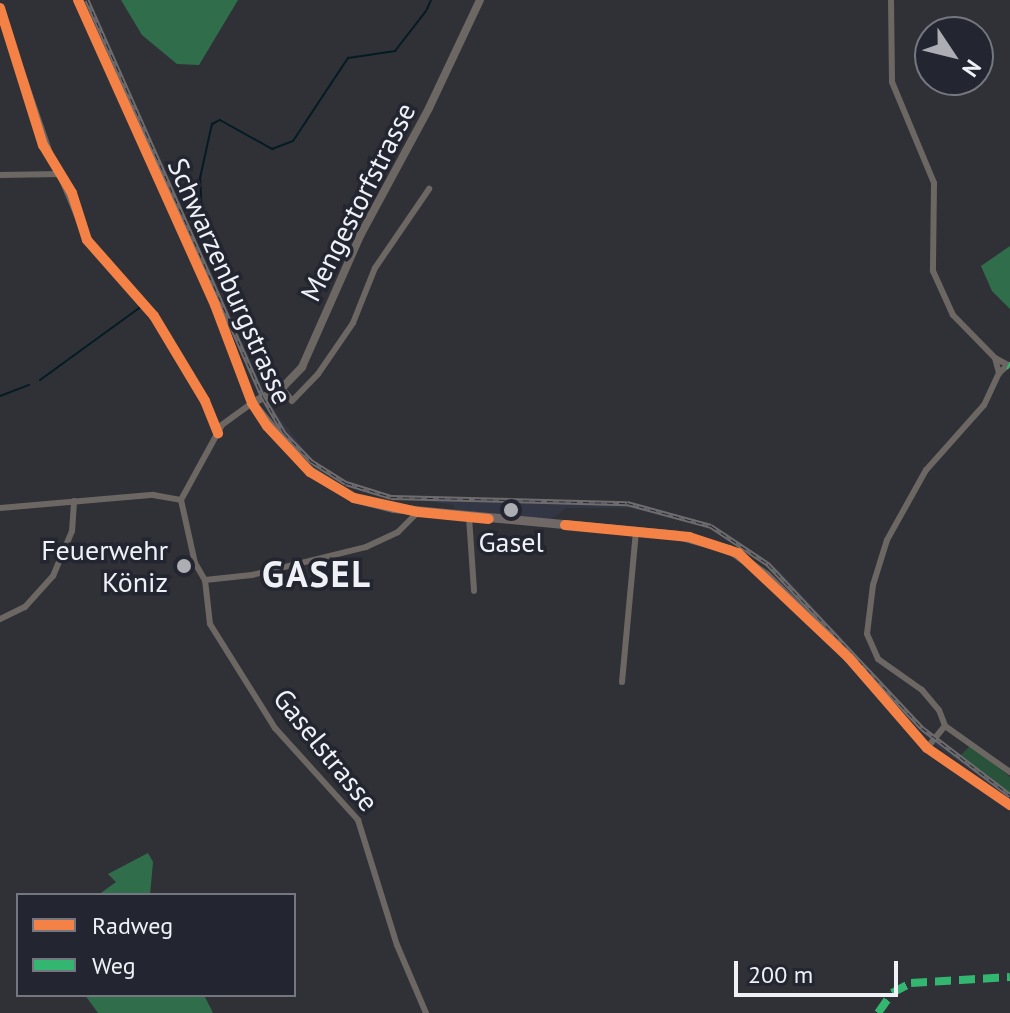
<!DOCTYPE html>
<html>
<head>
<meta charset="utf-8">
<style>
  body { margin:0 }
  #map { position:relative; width:1010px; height:1013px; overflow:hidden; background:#303137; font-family:"PT Sans",sans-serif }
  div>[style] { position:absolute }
  .built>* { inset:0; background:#333645 }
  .green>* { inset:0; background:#28523a }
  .forest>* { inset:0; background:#306e4b }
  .stream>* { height:2px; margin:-1px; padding:0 1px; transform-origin:1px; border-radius:1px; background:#041b23 }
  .minor>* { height:6px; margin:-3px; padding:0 3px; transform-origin:3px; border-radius:3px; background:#6c6763 }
  .tertiary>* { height:8px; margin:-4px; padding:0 4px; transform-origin:4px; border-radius:4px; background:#6c6763 }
  .secondary>* { height:9px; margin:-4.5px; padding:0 4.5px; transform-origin:4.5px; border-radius:4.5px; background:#6f6866 }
  .rail>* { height:5px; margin-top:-2.5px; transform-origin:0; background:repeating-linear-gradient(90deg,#232630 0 6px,#6e6c6d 0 12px); box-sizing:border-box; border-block:2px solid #6e6c6d }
  .quiet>* { height:8px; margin-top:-4px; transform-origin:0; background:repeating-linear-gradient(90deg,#33b770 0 16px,transparent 0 24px) }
  .cycleway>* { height:10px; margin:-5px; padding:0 5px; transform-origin:5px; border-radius:5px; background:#f48246 }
  .dots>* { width:22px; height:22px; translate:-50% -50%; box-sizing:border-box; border:4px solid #232630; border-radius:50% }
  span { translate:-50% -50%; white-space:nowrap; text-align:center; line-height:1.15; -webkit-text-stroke:7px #232630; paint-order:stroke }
  .street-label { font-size:28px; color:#eff1f7 }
  .poi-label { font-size:28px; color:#eff1f7 }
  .right { translate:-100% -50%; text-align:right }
  .district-label { font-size:36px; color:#eff1f7; font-weight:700; letter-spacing:2px }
  .legend { position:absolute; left:16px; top:893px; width:280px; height:104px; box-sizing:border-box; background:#232630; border:2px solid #757780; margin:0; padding:10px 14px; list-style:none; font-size:24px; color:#eff1f7 }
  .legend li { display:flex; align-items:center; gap:16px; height:40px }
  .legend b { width:40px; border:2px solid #757780 }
  .north { position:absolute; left:914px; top:16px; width:80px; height:80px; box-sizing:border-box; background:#232630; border:2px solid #757780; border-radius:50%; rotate:125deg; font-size:22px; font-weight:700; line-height:32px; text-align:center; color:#eff1f7 }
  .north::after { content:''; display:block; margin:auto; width:28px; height:36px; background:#acaeb4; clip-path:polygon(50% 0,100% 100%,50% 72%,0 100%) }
  .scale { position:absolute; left:734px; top:961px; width:164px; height:36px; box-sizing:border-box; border:4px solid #eff1f7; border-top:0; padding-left:10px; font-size:24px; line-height:28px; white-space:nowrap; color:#eff1f7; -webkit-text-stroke:6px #232630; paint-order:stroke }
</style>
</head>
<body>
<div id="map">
  <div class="built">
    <i style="clip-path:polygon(84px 0,89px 0,270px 405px,312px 460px,346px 481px,391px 495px,633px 502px,712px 524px,778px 569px,919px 723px,1010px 793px,1010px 799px,931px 742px,775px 572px,710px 528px,631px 508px,566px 508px,550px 520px,454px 512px,454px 505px,359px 491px,305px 459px,282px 434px,262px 398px)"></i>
  </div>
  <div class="green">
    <i style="clip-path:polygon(971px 745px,1010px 777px,1010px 793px,960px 756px)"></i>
  </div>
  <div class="forest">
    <i style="clip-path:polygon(121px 0,238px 0,199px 65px,177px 64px,142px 35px)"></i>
    <i style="clip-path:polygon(1010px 246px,1010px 309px,992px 291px,981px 266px)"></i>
    <i style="clip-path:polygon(148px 853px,153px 862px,150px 895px,98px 895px,116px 882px,108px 874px)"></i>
    <i style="clip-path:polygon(85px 995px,204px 995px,213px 1013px,98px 1013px)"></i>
  </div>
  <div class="stream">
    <i style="left:427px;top:9px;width:10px;rotate:-66deg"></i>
    <i style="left:202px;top:214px;width:36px;rotate:-93deg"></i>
    <i style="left:200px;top:178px;width:55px;rotate:-77.5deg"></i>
    <i style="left:212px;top:124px;width:9px;rotate:-27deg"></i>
    <i style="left:220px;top:120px;width:60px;rotate:29.1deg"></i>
    <i style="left:272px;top:149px;width:22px;rotate:-21deg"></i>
    <i style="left:293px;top:141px;width:100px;rotate:-56.5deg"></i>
    <i style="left:348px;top:58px;width:48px;rotate:-8.5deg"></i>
    <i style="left:395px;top:51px;width:51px;rotate:-52.2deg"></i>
    <i style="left:201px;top:219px;width:26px;rotate:83deg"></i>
    <i style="left:40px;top:380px;width:126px;rotate:-36deg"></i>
    <i style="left:0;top:396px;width:31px;rotate:-21deg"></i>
  </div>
  <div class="minor">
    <i style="left:891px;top:0;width:82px;rotate:89.3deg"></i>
    <i style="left:892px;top:82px;width:109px;rotate:67.4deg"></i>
    <i style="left:934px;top:183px;width:88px;rotate:90.7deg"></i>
    <i style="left:933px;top:271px;width:48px;rotate:65.6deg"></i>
    <i style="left:953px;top:315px;width:60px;rotate:45.7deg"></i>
    <i style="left:995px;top:358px;width:16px;rotate:75deg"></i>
    <i style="left:999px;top:373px;width:35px;rotate:115deg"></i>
    <i style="left:984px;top:405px;width:87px;rotate:131.7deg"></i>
    <i style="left:926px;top:470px;width:80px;rotate:119.1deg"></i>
    <i style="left:887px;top:540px;width:47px;rotate:107.3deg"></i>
    <i style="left:873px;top:585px;width:49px;rotate:97deg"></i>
    <i style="left:867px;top:634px;width:27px;rotate:66deg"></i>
    <i style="left:878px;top:659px;width:54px;rotate:35.2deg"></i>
    <i style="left:922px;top:690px;width:26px;rotate:50deg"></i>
    <i style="left:939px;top:710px;width:17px;rotate:69deg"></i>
    <i style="left:945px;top:726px;width:80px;rotate:35.3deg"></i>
    <i style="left:0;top:8px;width:160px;rotate:71deg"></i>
    <i style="left:57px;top:168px;width:82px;rotate:67.2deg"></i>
    <i style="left:89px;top:244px;width:97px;rotate:47.9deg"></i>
    <i style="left:154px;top:316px;width:99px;rotate:59deg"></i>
    <i style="left:205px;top:401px;width:35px;rotate:68deg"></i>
    <i style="left:0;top:175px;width:61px;rotate:-0.9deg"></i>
    <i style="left:995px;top:358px;width:15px;rotate:28deg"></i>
    <i style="left:1008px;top:365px;width:12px;rotate:138deg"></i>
    <i style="left:282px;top:388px;width:16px;rotate:52deg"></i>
    <i style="left:292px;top:401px;width:37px;rotate:-46deg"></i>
    <i style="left:318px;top:374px;width:62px;rotate:-55.5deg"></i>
    <i style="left:353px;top:323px;width:59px;rotate:-68.2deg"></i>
    <i style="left:375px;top:268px;width:96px;rotate:-55.6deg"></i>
    <i style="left:252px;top:403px;width:37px;rotate:144deg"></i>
    <i style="left:222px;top:425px;width:85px;rotate:118.7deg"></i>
    <i style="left:181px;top:500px;width:65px;rotate:77.5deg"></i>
    <i style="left:195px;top:563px;width:20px;rotate:60deg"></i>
    <i style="left:205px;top:580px;width:44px;rotate:83.5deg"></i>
    <i style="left:210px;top:624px;width:123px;rotate:58deg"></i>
    <i style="left:275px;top:728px;width:124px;rotate:47.9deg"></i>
    <i style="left:358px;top:820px;width:131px;rotate:72.7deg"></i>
    <i style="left:397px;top:945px;width:74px;rotate:66.9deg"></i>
    <i style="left:0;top:508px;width:154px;rotate:-4.9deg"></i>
    <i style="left:153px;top:495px;width:28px;rotate:10deg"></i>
    <i style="left:469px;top:517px;width:74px;rotate:86.1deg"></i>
    <i style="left:205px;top:580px;width:47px;rotate:-6.1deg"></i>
    <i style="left:252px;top:575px;width:117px;rotate:-13.8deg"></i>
    <i style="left:366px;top:547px;width:35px;rotate:-25deg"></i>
    <i style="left:398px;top:532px;width:28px;rotate:-45deg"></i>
    <i style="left:0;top:619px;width:28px;rotate:-26deg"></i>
    <i style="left:25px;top:607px;width:42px;rotate:-47.9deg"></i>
    <i style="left:53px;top:576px;width:49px;rotate:-67.1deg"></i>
    <i style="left:72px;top:531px;width:30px;rotate:-86deg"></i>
    <i style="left:622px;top:682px;width:151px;rotate:-84.7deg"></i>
    <i style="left:927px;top:748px;width:28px;rotate:-51deg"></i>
  </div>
  <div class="tertiary">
    <i style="left:252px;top:403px;width:34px;rotate:-27deg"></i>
    <i style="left:282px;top:388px;width:29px;rotate:-46deg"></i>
    <i style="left:302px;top:367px;width:145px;rotate:-66.1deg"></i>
    <i style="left:361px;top:234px;width:143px;rotate:-61.6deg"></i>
    <i style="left:429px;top:108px;width:119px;rotate:-64.7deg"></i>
  </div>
  <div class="secondary">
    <i style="left:78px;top:0;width:334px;rotate:65.8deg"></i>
    <i style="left:215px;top:305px;width:105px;rotate:69.3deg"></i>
    <i style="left:252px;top:403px;width:83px;rotate:50.4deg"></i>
    <i style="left:305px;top:467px;width:58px;rotate:32.3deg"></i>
    <i style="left:354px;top:498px;width:40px;rotate:14.4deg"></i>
    <i style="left:393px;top:508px;width:285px;rotate:5.4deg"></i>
    <i style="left:677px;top:535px;width:54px;rotate:15.1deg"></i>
    <i style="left:729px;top:549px;width:45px;rotate:35.1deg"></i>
    <i style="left:766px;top:575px;width:107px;rotate:45deg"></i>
    <i style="left:842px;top:651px;width:129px;rotate:48.8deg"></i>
    <i style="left:927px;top:748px;width:101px;rotate:34.5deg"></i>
  </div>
  <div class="rail">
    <i style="left:87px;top:0;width:434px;rotate:66.1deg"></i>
    <i style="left:263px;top:397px;width:42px;rotate:59.7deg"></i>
    <i style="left:284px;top:433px;width:39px;rotate:46deg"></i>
    <i style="left:311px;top:461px;width:41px;rotate:32.2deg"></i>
    <i style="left:346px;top:483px;width:47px;rotate:17.3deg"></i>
    <i style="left:391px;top:497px;width:236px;rotate:1.5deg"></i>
    <i style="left:627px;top:503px;width:87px;rotate:15.3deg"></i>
    <i style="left:711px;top:526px;width:69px;rotate:33.7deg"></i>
    <i style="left:768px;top:564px;width:225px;rotate:46.8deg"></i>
    <i style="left:922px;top:728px;width:111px;rotate:37.3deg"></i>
  </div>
  <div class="quiet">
    <i style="left:1008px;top:365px;width:2px;rotate:27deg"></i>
    <i style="left:878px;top:1013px;width:24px;rotate:-55deg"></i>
    <i style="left:892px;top:993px;width:21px;rotate:-28deg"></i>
    <i style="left:911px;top:983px;width:99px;rotate:-3.5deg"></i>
  </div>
  <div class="cycleway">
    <i style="left:78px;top:0;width:334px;rotate:65.8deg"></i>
    <i style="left:215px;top:305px;width:105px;rotate:69.3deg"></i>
    <i style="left:252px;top:403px;width:27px;rotate:57deg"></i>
    <i style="left:267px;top:426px;width:63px;rotate:46.9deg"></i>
    <i style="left:310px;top:472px;width:51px;rotate:30.6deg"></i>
    <i style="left:354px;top:498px;width:66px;rotate:12.3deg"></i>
    <i style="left:418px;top:512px;width:71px;rotate:5.6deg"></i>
    <i style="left:0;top:8px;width:144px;rotate:72.6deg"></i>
    <i style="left:43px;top:145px;width:56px;rotate:58.9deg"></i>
    <i style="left:72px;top:193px;width:49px;rotate:72.3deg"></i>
    <i style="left:87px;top:240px;width:101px;rotate:48.6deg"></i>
    <i style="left:154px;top:316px;width:99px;rotate:59deg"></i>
    <i style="left:205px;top:401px;width:35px;rotate:68deg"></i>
    <i style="left:565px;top:525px;width:125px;rotate:5.5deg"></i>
    <i style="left:689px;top:537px;width:52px;rotate:18.1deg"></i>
    <i style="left:738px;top:553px;width:153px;rotate:43.4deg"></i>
    <i style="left:849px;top:658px;width:119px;rotate:49.1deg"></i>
    <i style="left:927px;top:748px;width:101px;rotate:34.5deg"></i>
  </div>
  <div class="dots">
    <i style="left:511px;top:510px;background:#acaeb4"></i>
    <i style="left:184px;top:566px;background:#acaeb4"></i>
  </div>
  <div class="street-label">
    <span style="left:358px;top:202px;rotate:-63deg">Mengestorfstrasse</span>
    <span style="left:230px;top:281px;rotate:66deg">Schwarzenburgstrasse</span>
    <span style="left:326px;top:750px;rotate:51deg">Gaselstrasse</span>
  </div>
  <div class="poi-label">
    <span style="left:511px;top:542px">Gasel</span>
    <span class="right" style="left:168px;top:566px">Feuerwehr<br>Köniz</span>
  </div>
  <div class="district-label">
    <span style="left:317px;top:574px">GASEL</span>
  </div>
  <ul class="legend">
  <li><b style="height:10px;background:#f48246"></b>Radweg</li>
  <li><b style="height:10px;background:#33b770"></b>Weg</li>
  </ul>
  <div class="north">N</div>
  <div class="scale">200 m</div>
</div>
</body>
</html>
